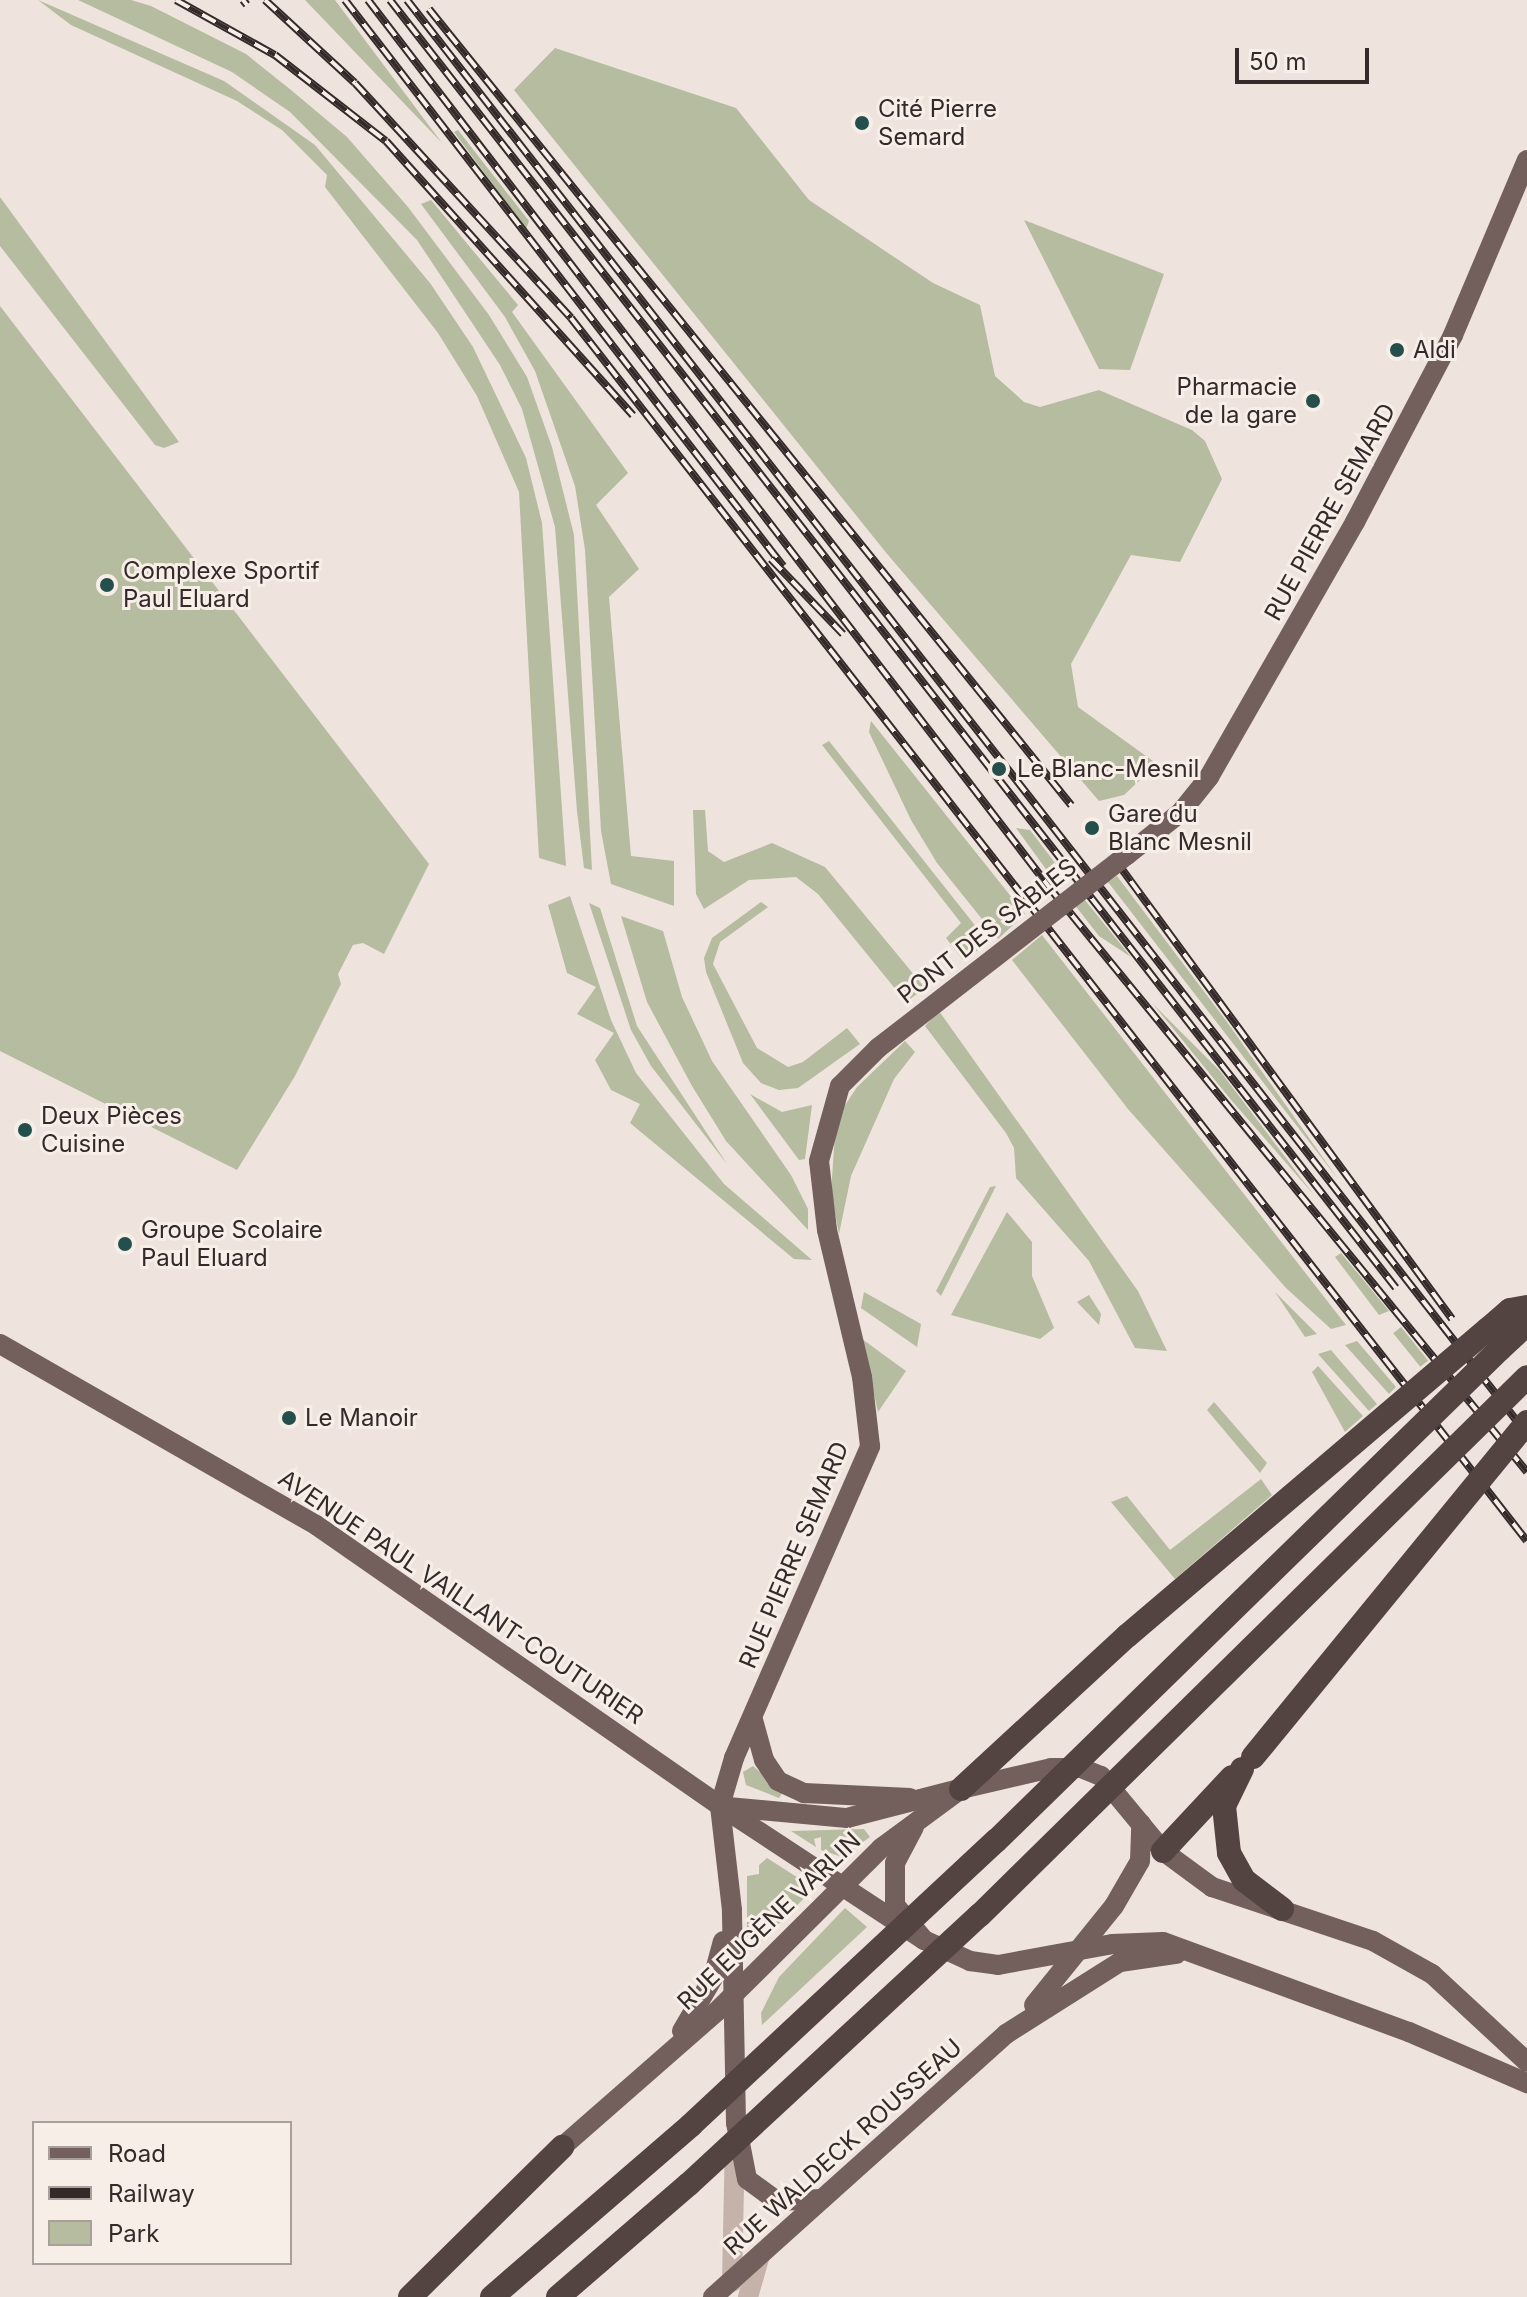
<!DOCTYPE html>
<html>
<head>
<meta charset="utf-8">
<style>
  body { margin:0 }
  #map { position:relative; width:1527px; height:2297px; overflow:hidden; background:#eee3dd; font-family:Inter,sans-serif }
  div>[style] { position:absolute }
  .green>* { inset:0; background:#b6bc9f; transform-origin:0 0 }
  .minor>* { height:20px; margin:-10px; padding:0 10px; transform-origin:10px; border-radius:10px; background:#c5b2aa }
  .major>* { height:20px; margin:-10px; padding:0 10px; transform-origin:10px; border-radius:10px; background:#73605c }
  .highway>* { height:24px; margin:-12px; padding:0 12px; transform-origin:12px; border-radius:12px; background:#534441 }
  .rail>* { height:8px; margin-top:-4px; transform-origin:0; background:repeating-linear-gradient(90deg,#f7eee8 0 15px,#342a29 0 30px); box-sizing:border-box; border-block:2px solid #342a29 }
  .major-bridge>* { height:20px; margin:-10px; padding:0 10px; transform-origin:10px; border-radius:10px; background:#73605c }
  .highway-bridge>* { height:24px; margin:-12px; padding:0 12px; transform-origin:12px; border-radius:12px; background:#534441 }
  .dots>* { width:22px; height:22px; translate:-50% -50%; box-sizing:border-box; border:4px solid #f7eee8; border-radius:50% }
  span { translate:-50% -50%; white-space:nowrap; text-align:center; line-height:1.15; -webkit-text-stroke:6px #f7eee8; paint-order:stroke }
  .poi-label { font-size:24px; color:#342a29 }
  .left { translate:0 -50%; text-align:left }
  .right { translate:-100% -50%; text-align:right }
  .street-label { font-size:24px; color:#342a29 }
  .legend { position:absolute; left:32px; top:2121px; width:260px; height:144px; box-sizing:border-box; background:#f7eee8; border:2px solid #a9a09c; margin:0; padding:10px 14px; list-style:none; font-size:24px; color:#342a29 }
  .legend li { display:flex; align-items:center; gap:16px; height:40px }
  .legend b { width:40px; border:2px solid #a9a09c }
  .scale { position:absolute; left:1235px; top:48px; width:134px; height:36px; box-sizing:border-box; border:4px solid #342a29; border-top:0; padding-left:10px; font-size:24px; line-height:28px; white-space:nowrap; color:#342a29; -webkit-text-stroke:6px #f7eee8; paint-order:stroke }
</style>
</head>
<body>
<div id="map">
  <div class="green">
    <i style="clip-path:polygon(38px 0,224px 81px,315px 145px,430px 283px,473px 347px,526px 458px,542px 523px,566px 866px,539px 858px,519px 492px,477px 396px,438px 333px,325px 187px,327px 175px,282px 130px,237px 101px,71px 25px)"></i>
    <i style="clip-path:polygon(78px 0,131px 0,151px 6px,246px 54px,291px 90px,347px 137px,408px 207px,489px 315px,527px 377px,552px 447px,574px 535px,592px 870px,584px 868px,577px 811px,555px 527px,522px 409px,500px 365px,417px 240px,290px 112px,232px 72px)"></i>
    <i style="clip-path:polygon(305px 0,335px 0,442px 143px,306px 1px)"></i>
    <i style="clip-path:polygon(555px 48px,736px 108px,809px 200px,933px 283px,980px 305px,995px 376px,1024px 402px,1040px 407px,1099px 390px,1192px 430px,1205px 441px,1222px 479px,1180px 562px,1131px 555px,1071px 664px,1078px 707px,1157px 764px,1124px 795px,1099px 801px,888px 555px,514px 90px)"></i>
    <i style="clip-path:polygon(458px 130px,529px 221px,526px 229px,454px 132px)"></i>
    <i style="clip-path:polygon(0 197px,179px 442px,164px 448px,155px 445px,0 246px)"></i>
    <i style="clip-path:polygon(431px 200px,518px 305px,512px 312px,628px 473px,596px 505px,639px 569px,609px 597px,631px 856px,674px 861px,674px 906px,611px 884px,601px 831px,585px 550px,575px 486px,535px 371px,505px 317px,421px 204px)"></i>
    <i style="clip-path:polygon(1024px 220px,1164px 274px,1130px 370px,1099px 369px)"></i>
    <i style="clip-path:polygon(0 306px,429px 864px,384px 954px,363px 943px,353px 945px,338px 974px,341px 984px,295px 1076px,237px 1170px,0 1051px)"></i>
    <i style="clip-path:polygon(871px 721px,1025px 914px,998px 939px,937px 863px,911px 820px,869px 732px)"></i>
    <i style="clip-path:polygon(829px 741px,989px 943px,963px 960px,946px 938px,961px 923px,822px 745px)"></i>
    <i style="clip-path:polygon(693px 810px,705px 810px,708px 851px,724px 862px,772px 843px,825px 867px,925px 988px,906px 1002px,818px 894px,796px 877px,749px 880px,704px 909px,696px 894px)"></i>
    <i style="clip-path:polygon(1016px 828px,1030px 830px,1068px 880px,1059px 887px)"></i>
    <i style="clip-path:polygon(1117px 876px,1227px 1022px,1338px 1179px,1108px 882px)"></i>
    <i style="clip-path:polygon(570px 896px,611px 1020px,636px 1073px,724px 1184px,812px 1260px,794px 1259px,630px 1123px,640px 1104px,611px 1090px,595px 1060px,614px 1033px,577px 1014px,596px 987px,567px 973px,548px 905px)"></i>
    <i style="clip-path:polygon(1084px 899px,1131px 957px,1099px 936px,1074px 904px)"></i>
    <i style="clip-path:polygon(761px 902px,768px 907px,720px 942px,713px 964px,757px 1048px,788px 1067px,803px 1062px,847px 1028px,860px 1044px,798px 1088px,779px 1090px,761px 1083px,743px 1063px,706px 972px,704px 958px,712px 938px)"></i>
    <i style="clip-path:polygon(589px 903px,600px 908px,637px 1026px,727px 1164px,651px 1066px,631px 1030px)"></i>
    <i style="clip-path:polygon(621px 916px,663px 931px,682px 997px,712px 1061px,791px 1175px,808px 1209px,808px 1230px,726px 1141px,692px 1086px,647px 1002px)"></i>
    <i style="clip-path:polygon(1042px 935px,1346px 1325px,1331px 1329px,1286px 1288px,1128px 1109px,1012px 960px)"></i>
    <i style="clip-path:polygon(1153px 1004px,1220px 1071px,1314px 1195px,1232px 1101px)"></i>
    <i style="clip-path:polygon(939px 1011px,1138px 1291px,1167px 1351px,1135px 1348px,1089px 1261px,1016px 1178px,1014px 1148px,1006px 1133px,925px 1026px)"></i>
    <i style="clip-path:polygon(905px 1041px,915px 1052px,894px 1079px,851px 1176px,839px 1234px,831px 1193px,836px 1119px,857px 1087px)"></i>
    <i style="clip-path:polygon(750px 1094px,782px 1112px,812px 1105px,805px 1159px,799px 1160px)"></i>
    <i style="clip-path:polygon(996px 1186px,941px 1296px,936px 1291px,990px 1187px)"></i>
    <i style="clip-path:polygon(1007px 1212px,1032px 1242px,1032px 1276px,1054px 1328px,1040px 1339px,951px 1315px)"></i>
    <i style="clip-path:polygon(1341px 1253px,1389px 1311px,1379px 1315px,1335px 1257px)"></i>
    <i style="clip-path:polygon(864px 1292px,921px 1324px,917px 1347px,861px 1308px)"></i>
    <i style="clip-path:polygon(1275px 1292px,1317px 1334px,1305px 1337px)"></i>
    <i style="clip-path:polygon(1089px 1295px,1101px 1314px,1099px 1325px,1077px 1302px)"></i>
    <i style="left:1401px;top:1327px;width:43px;height:10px;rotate:51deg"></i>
    <i style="clip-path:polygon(862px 1339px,906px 1371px,878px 1412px)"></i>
    <i style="clip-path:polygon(1357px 1341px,1396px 1387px,1389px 1394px,1345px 1345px)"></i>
    <i style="clip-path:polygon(1331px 1350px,1377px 1404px,1369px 1411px,1318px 1354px)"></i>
    <i style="clip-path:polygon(1318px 1366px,1363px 1416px,1345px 1432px,1312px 1372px)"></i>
    <i style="clip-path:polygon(1214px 1402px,1267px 1463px,1260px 1473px,1207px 1410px)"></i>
    <i style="clip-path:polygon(1261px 1479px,1272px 1495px,1175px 1579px,1111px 1502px,1127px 1496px,1170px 1550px)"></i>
    <i style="clip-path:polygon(753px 1766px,783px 1792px,779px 1798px,746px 1785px,743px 1772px)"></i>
    <i style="clip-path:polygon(864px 1829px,870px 1837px,842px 1857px,821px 1850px,821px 1837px,814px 1839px,816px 1847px,791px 1831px)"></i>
    <i style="clip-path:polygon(767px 1858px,814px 1888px,756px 1947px,753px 1939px,747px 1947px,747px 1876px,759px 1874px,759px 1865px)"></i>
    <i style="clip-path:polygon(845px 1908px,867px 1927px,762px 2025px,761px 2013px,779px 1977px)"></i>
  </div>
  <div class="minor">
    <i style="left:732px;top:2282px;width:139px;rotate:-88.8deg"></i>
    <i style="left:748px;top:2297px;width:40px;rotate:-74deg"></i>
  </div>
  <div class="major">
    <i style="left:1127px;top:855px;width:69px;rotate:-38.5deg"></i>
    <i style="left:1181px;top:812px;width:45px;rotate:-51.3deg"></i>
    <i style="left:1209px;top:777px;width:294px;rotate:-60.2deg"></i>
    <i style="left:1355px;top:522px;width:211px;rotate:-62.3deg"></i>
    <i style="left:1453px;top:335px;width:190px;rotate:-67.1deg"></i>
    <i style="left:0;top:1344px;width:364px;rotate:29.8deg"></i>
    <i style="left:316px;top:1525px;width:492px;rotate:34.8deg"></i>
    <i style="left:720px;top:1806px;width:244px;rotate:33.3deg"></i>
    <i style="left:753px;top:1720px;width:41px;rotate:74.6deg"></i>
    <i style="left:764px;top:1760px;width:25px;rotate:56deg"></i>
    <i style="left:778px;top:1781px;width:29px;rotate:25deg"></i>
    <i style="left:804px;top:1793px;width:106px;rotate:2.7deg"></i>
    <i style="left:728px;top:1807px;width:120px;rotate:5.3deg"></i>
    <i style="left:847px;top:1818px;width:112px;rotate:-14.5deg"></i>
    <i style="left:914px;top:1827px;width:41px;rotate:117.8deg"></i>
    <i style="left:895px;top:1863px;width:42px;rotate:90deg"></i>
    <i style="left:895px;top:1905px;width:45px;rotate:50.4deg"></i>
    <i style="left:924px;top:1940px;width:51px;rotate:24.5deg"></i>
    <i style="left:970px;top:1961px;width:28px;rotate:8deg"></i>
    <i style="left:998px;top:1965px;width:116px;rotate:-10.4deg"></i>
    <i style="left:1112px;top:1944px;width:51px;rotate:-2.2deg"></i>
    <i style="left:1163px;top:1942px;width:262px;rotate:20.1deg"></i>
    <i style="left:1409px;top:2032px;width:129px;rotate:23.4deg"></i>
    <i style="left:1034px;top:2005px;width:127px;rotate:-51.1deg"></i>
    <i style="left:1114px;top:1906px;width:52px;rotate:-60deg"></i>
    <i style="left:1140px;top:1861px;width:37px;rotate:-88deg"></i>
    <i style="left:682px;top:2031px;width:61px;rotate:-59.7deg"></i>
    <i style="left:713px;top:1978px;width:38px;rotate:-75deg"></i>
    <i style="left:562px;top:2147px;width:205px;rotate:-41.2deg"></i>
    <i style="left:716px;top:2012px;width:233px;rotate:-44.8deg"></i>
    <i style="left:881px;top:1848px;width:99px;rotate:-36.4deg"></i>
    <i style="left:961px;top:1789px;width:92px;rotate:-13.1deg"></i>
    <i style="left:1051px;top:1768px;width:30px"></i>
    <i style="left:1081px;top:1768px;width:22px;rotate:22deg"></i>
    <i style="left:1101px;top:1776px;width:97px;rotate:50.4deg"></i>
    <i style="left:1163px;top:1851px;width:61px;rotate:36.3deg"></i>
    <i style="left:1212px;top:1887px;width:170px;rotate:18.5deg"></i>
    <i style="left:1373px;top:1941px;width:68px;rotate:29.2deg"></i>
    <i style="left:1432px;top:1974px;width:129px;rotate:42.8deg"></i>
    <i style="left:822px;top:2199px;width:45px;rotate:177.5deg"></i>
    <i style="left:777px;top:2201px;width:37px;rotate:-144deg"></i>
    <i style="left:747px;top:2179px;width:57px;rotate:-101.1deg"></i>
    <i style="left:736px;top:2123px;width:213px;rotate:-91.1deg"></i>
    <i style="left:732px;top:1910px;width:105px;rotate:-96.6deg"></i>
    <i style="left:720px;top:1806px;width:50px;rotate:-73.7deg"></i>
    <i style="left:734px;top:1758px;width:340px;rotate:-66.4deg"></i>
    <i style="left:870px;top:1446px;width:69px;rotate:-96.6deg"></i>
    <i style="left:862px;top:1377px;width:151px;rotate:-103.4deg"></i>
    <i style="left:827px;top:1230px;width:69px;rotate:-96.6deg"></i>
    <i style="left:819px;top:1161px;width:78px;rotate:-74.4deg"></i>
    <i style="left:840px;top:1086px;width:54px;rotate:-45deg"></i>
    <i style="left:713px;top:2297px;width:394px;rotate:-41.9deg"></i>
    <i style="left:1006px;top:2034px;width:135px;rotate:-32.3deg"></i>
    <i style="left:1120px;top:1962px;width:57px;rotate:-8.1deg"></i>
  </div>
  <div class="highway">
    <i style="left:1488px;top:1329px;width:29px;rotate:-41deg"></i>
    <i style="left:1510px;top:1310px;width:17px;rotate:-10deg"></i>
    <i style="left:1500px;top:1349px;width:37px;rotate:-43deg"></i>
    <i style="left:1242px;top:1769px;width:41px;rotate:115.9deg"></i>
    <i style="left:1224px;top:1806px;width:47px;rotate:83.9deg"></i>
    <i style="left:1229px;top:1853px;width:31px;rotate:61deg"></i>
    <i style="left:1244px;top:1880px;width:48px;rotate:37.3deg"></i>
    <i style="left:961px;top:1789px;width:226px;rotate:-42.7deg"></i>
    <i style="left:1163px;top:1851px;width:101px;rotate:-47deg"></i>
    <i style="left:410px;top:2297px;width:214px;rotate:-44.6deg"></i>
    <i style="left:492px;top:2297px;width:263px;rotate:-40.8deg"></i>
    <i style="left:558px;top:2297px;width:173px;rotate:-40.8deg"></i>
  </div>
  <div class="rail">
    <i style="left:176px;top:0;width:113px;rotate:29.1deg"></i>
    <i style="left:275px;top:55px;width:140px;rotate:37.8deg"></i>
    <i style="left:386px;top:141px;width:369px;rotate:48deg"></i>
    <i style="left:243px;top:0;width:6px;rotate:51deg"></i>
    <i style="left:265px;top:0;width:122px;rotate:42.7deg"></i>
    <i style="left:355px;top:83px;width:319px;rotate:47.4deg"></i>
    <i style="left:571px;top:318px;width:1552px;rotate:51.99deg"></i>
    <i style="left:345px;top:0;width:716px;rotate:52.27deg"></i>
    <i style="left:368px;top:0;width:1125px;rotate:52.48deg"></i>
    <i style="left:1053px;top:892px;width:749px;rotate:50.74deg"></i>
    <i style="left:390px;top:0;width:1634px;rotate:52.01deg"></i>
    <i style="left:407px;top:0;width:1820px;rotate:52.01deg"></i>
    <i style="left:429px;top:9px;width:1023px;rotate:51.11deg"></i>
    <i style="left:771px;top:559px;width:104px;rotate:46.2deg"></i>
    <i style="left:1113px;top:857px;width:573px;rotate:53.73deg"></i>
  </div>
  <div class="major-bridge">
    <i style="left:878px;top:1048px;width:315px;rotate:-37.8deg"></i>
  </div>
  <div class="highway-bridge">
    <i style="left:1127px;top:1636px;width:474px;rotate:-40.4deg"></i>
    <i style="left:1253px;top:1757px;width:433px;rotate:-50.7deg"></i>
    <i style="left:691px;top:2125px;width:417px;rotate:-43deg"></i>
    <i style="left:996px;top:1841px;width:704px;rotate:-44.31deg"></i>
    <i style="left:689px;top:2184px;width:396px;rotate:-42.8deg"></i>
    <i style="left:980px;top:1915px;width:767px;rotate:-44.52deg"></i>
  </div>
  <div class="dots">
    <i style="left:862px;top:123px;background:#244f4c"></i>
    <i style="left:1397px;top:350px;background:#244f4c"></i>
    <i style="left:1313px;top:401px;background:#244f4c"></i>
    <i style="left:107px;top:585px;background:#244f4c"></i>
    <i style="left:999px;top:769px;background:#244f4c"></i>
    <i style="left:1092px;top:828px;background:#244f4c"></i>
    <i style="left:25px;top:1130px;background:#244f4c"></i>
    <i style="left:125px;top:1244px;background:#244f4c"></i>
    <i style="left:289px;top:1418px;background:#244f4c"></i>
  </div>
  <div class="poi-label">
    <span class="left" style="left:878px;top:123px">Cité Pierre<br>Semard</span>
    <span class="left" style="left:1413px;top:350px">Aldi</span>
    <span class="right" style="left:1297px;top:401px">Pharmacie<br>de la gare</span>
    <span class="left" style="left:123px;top:585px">Complexe Sportif<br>Paul Eluard</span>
    <span class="left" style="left:1017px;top:769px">Le Blanc-Mesnil</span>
    <span class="left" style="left:1108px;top:828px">Gare du<br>Blanc Mesnil</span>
    <span class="left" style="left:41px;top:1130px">Deux Pièces<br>Cuisine</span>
    <span class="left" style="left:141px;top:1244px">Groupe Scolaire<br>Paul Eluard</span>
    <span class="left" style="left:305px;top:1418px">Le Manoir</span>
  </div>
  <div class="street-label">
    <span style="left:1330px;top:512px;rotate:-61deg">RUE PIERRE SEMARD</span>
    <span style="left:987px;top:931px;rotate:-38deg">PONT DES SABLES</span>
    <span style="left:794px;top:1555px;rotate:-67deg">RUE PIERRE SEMARD</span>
    <span style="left:461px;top:1597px;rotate:34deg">AVENUE PAUL VAILLANT-COUTURIER</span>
    <span style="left:769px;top:1921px;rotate:-44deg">RUE EUGÈNE VARLIN</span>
    <span style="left:843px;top:2147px;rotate:-42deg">RUE WALDECK ROUSSEAU</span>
  </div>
  <ul class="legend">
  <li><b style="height:10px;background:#73605c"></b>Road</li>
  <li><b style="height:10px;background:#342a29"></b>Railway</li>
  <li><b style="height:22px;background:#b6bc9f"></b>Park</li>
  </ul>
  <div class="scale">50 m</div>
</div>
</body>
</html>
